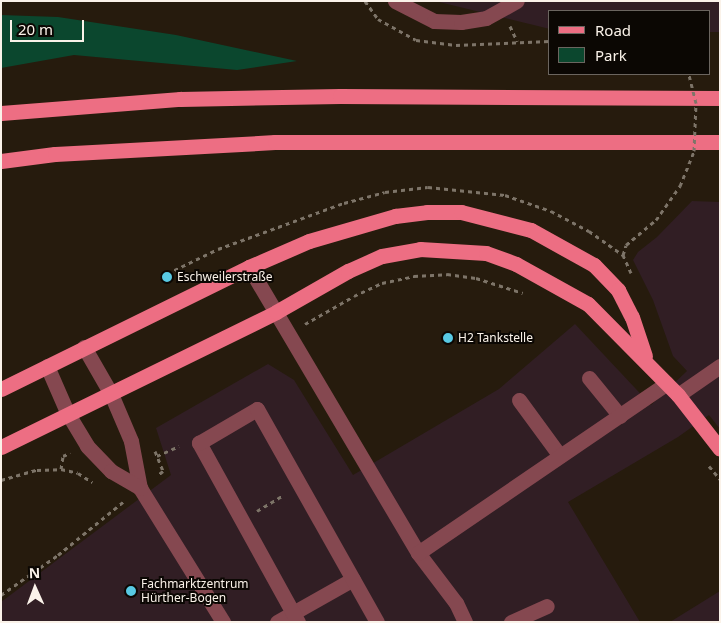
<!DOCTYPE html>
<html>
<head>
<meta charset="utf-8">
<style>
  body { margin:0 }
  #map { position:relative; width:721px; height:623px; overflow:hidden; background:#261b0d; font-family:"Noto Sans",sans-serif }
  div>[style] { position:absolute }
  .commercial>* { inset:0; background:#311e24 }
  .green>* { inset:0; background:#0b472e }
  .path>* { height:3px; margin-top:-1.5px; transform-origin:0; background:repeating-linear-gradient(90deg,#7d7468 0 4px,transparent 0 8px) }
  .minor>* { height:15px; margin:-7.5px; padding:0 7.5px; transform-origin:7.5px; border-radius:7.5px; background:#854850 }
  .major>* { height:15px; margin:-7.5px; padding:0 7.5px; transform-origin:7.5px; border-radius:7.5px; background:#ed6e83 }
  .path-bridge>* { height:3px; margin-top:-1.5px; transform-origin:0; background:repeating-linear-gradient(90deg,#7d7468 0 4px,transparent 0 8px) }
  .dots>* { width:14px; height:14px; translate:-50% -50%; box-sizing:border-box; border:2px solid #0b0703; border-radius:50% }
  span { translate:-50% -50%; white-space:nowrap; text-align:center; line-height:1.15; -webkit-text-stroke:4px #0b0703; paint-order:stroke }
  .poi-label { font-size:12px; color:#faf2e9 }
  .left { translate:0 -50%; text-align:left }
  .frame { position:absolute; inset:0; border:2px solid #faf2e9; pointer-events:none }
  .legend { position:absolute; left:548px; top:10px; width:162px; height:65px; box-sizing:border-box; background:#0b0703; border:1px solid #6b655f; margin:0; padding:6px 9px; list-style:none; font-size:15px; color:#faf2e9 }
  .legend li { display:flex; align-items:center; gap:10px; height:25px }
  .legend b { width:25px; border:1px solid #6b655f }
  .north { position:absolute; left:10px; top:563px; width:50px; height:50px; -webkit-text-stroke:4px #0b0703; paint-order:stroke; rotate:358deg; font-size:14px; font-weight:700; line-height:20px; text-align:center; color:#faf2e9 }
  .north::after { content:''; display:block; margin:auto; width:18px; height:22px; background:#faf2e9; clip-path:polygon(50% 0,100% 100%,50% 72%,0 100%) }
  .scale { position:absolute; left:10px; top:20px; width:74px; height:22px; box-sizing:border-box; border:2px solid #faf2e9; border-top:0; padding-left:6px; font-size:15px; line-height:18px; white-space:nowrap; color:#faf2e9; -webkit-text-stroke:4px #0b0703; paint-order:stroke }
</style>
</head>
<body>
<div id="map">
  <div class="commercial">
    <i style="clip-path:polygon(435px 1px,720px 1px,720px 32px,710px 32px,710px 11px,550px 11px,550px 29px)"></i>
    <i style="clip-path:polygon(692px 201px,720px 202px,720px 429px,709px 415px,678px 437px,568px 502px,640px 622px,1px 622px,1px 602px,171px 475px,156px 428px,268px 364px,294px 380px,353px 475px,499px 389px,575px 324px,651px 405px,687px 371px,673px 356px,653px 300px,633px 260px,638px 252px,657px 237px)"></i>
    <i style="clip-path:polygon(720px 591px,720px 622px,670px 622px)"></i>
  </div>
  <div class="green">
    <i style="clip-path:polygon(1px 15px,58px 17px,176px 35px,297px 61px,237px 70px,74px 55px,1px 68px)"></i>
  </div>
  <div class="path">
    <i style="left:365px;top:1px;width:22px;rotate:54deg"></i>
    <i style="left:378px;top:19px;width:43px;rotate:28.9deg"></i>
    <i style="left:416px;top:40px;width:40px;rotate:7.1deg"></i>
    <i style="left:456px;top:45px;width:94px;rotate:-2.4deg"></i>
    <i style="left:510px;top:26px;width:17px;rotate:65deg"></i>
    <i style="left:631px;top:273px;width:20px;rotate:-114deg"></i>
    <i style="left:623px;top:255px;width:10px;rotate:-73deg"></i>
    <i style="left:626px;top:245px;width:39px;rotate:-40deg"></i>
    <i style="left:160px;top:277px;width:64px;rotate:-25.8deg"></i>
    <i style="left:218px;top:249px;width:134px;rotate:-20.1deg"></i>
    <i style="left:344px;top:203px;width:42px;rotate:-15deg"></i>
    <i style="left:385px;top:192px;width:43px;rotate:-6.6deg"></i>
    <i style="left:428px;top:187px;width:77px;rotate:5.9deg"></i>
    <i style="left:505px;top:195px;width:49px;rotate:19.2deg"></i>
    <i style="left:551px;top:211px;width:43px;rotate:27.8deg"></i>
    <i style="left:589px;top:231px;width:42px;rotate:35.2deg"></i>
    <i style="left:305px;top:324px;width:56px;rotate:-29.7deg"></i>
    <i style="left:354px;top:296px;width:31px;rotate:-25deg"></i>
    <i style="left:382px;top:283px;width:33px;rotate:-12deg"></i>
    <i style="left:414px;top:276px;width:33px;rotate:-3deg"></i>
    <i style="left:447px;top:274px;width:29px;rotate:8deg"></i>
    <i style="left:476px;top:278px;width:49px;rotate:17.7deg"></i>
    <i style="left:155px;top:451px;width:22px;rotate:68deg"></i>
    <i style="left:163px;top:471px;width:6px;rotate:141deg"></i>
    <i style="left:157px;top:456px;width:24px;rotate:-24deg"></i>
    <i style="left:709px;top:466px;width:17px;rotate:50deg"></i>
    <i style="left:61px;top:469px;width:17px;rotate:13deg"></i>
    <i style="left:78px;top:473px;width:17px;rotate:33deg"></i>
    <i style="left:1px;top:480px;width:37px;rotate:-16deg"></i>
    <i style="left:37px;top:470px;width:24px;rotate:-2deg"></i>
    <i style="left:61px;top:469px;width:13px;rotate:-81deg"></i>
    <i style="left:63px;top:456px;width:8px;rotate:-23deg"></i>
    <i style="left:257px;top:511px;width:31px;rotate:-31deg"></i>
    <i style="left:1px;top:595px;width:70px;rotate:-35.1deg"></i>
    <i style="left:58px;top:555px;width:84px;rotate:-39.2deg"></i>
  </div>
  <div class="minor">
    <i style="left:395px;top:1px;width:44px;rotate:27.1deg"></i>
    <i style="left:434px;top:21px;width:27px;rotate:2deg"></i>
    <i style="left:461px;top:22px;width:25px;rotate:-9deg"></i>
    <i style="left:486px;top:18px;width:35px;rotate:-29deg"></i>
    <i style="left:249px;top:267px;width:332px;rotate:59.4deg"></i>
    <i style="left:84px;top:347px;width:54px;rotate:60.1deg"></i>
    <i style="left:111px;top:394px;width:51px;rotate:66.9deg"></i>
    <i style="left:131px;top:441px;width:48px;rotate:79.2deg"></i>
    <i style="left:140px;top:488px;width:158px;rotate:58.2deg"></i>
    <i style="left:47px;top:366px;width:52px;rotate:66.4deg"></i>
    <i style="left:68px;top:414px;width:37px;rotate:59deg"></i>
    <i style="left:87px;top:446px;width:35px;rotate:46deg"></i>
    <i style="left:111px;top:471px;width:34px;rotate:30deg"></i>
    <i style="left:589px;top:378px;width:49px;rotate:50.8deg"></i>
    <i style="left:678px;top:395px;width:51px;rotate:-34.6deg"></i>
    <i style="left:519px;top:400px;width:69px;rotate:53.8deg"></i>
    <i style="left:277px;top:622px;width:87px;rotate:-29.5deg"></i>
    <i style="left:298px;top:622px;width:205px;rotate:-118.9deg"></i>
    <i style="left:199px;top:443px;width:67px;rotate:-30.4deg"></i>
    <i style="left:257px;top:409px;width:244px;rotate:60.6deg"></i>
    <i style="left:465px;top:622px;width:21px;rotate:-115deg"></i>
    <i style="left:456px;top:603px;width:63px;rotate:-127.2deg"></i>
    <i style="left:418px;top:553px;width:301px;rotate:-34.3deg"></i>
    <i style="left:511px;top:622px;width:39px;rotate:-24deg"></i>
  </div>
  <div class="major">
    <i style="left:1px;top:113px;width:180px;rotate:-4.5deg"></i>
    <i style="left:180px;top:99px;width:160px;rotate:-1.1deg"></i>
    <i style="left:340px;top:96px;width:380px;rotate:0.3deg"></i>
    <i style="left:1px;top:161px;width:54px;rotate:-7.4deg"></i>
    <i style="left:55px;top:154px;width:220px;rotate:-3.1deg"></i>
    <i style="left:275px;top:142px;width:445px"></i>
    <i style="left:1px;top:389px;width:276px;rotate:-26.2deg"></i>
    <i style="left:249px;top:267px;width:65px;rotate:-23.4deg"></i>
    <i style="left:309px;top:241px;width:90px;rotate:-16.2deg"></i>
    <i style="left:395px;top:216px;width:32px;rotate:-7deg"></i>
    <i style="left:427px;top:212px;width:34px"></i>
    <i style="left:461px;top:212px;width:72px;rotate:14.4deg"></i>
    <i style="left:531px;top:230px;width:72px;rotate:29.1deg"></i>
    <i style="left:594px;top:265px;width:35px;rotate:46deg"></i>
    <i style="left:618px;top:290px;width:30px;rotate:63deg"></i>
    <i style="left:632px;top:317px;width:41px;rotate:71.6deg"></i>
    <i style="left:1px;top:447px;width:306px;rotate:-26.1deg"></i>
    <i style="left:276px;top:312px;width:83px;rotate:-29.7deg"></i>
    <i style="left:348px;top:271px;width:37px;rotate:-24deg"></i>
    <i style="left:382px;top:256px;width:39px;rotate:-10deg"></i>
    <i style="left:420px;top:249px;width:66px;rotate:3.5deg"></i>
    <i style="left:486px;top:253px;width:32px;rotate:20deg"></i>
    <i style="left:516px;top:264px;width:82px;rotate:29.1deg"></i>
    <i style="left:588px;top:304px;width:128px;rotate:45.3deg"></i>
    <i style="left:678px;top:395px;width:68px;rotate:52.1deg"></i>
  </div>
  <div class="path-bridge">
    <i style="left:656px;top:220px;width:42px;rotate:-54.8deg"></i>
    <i style="left:680px;top:186px;width:38px;rotate:-68deg"></i>
    <i style="left:694px;top:151px;width:48px;rotate:-87.6deg"></i>
    <i style="left:696px;top:103px;width:30px;rotate:-104deg"></i>
  </div>
  <div class="dots">
    <i style="left:167px;top:277px;background:#58c9e3"></i>
    <i style="left:448px;top:338px;background:#58c9e3"></i>
    <i style="left:131px;top:591px;background:#58c9e3"></i>
  </div>
  <div class="poi-label">
    <span class="left" style="left:177px;top:277px">Eschweilerstraße</span>
    <span class="left" style="left:458px;top:338px">H2 Tankstelle</span>
    <span class="left" style="left:141px;top:591px">Fachmarktzentrum<br>Hürther-Bogen</span>
  </div>
  <div class="frame"></div>
  <ul class="legend">
  <li><b style="height:6px;background:#ed6e83"></b>Road</li>
  <li><b style="height:14px;background:#0b472e"></b>Park</li>
  </ul>
  <div class="north">N</div>
  <div class="scale">20 m</div>
</div>
</body>
</html>
